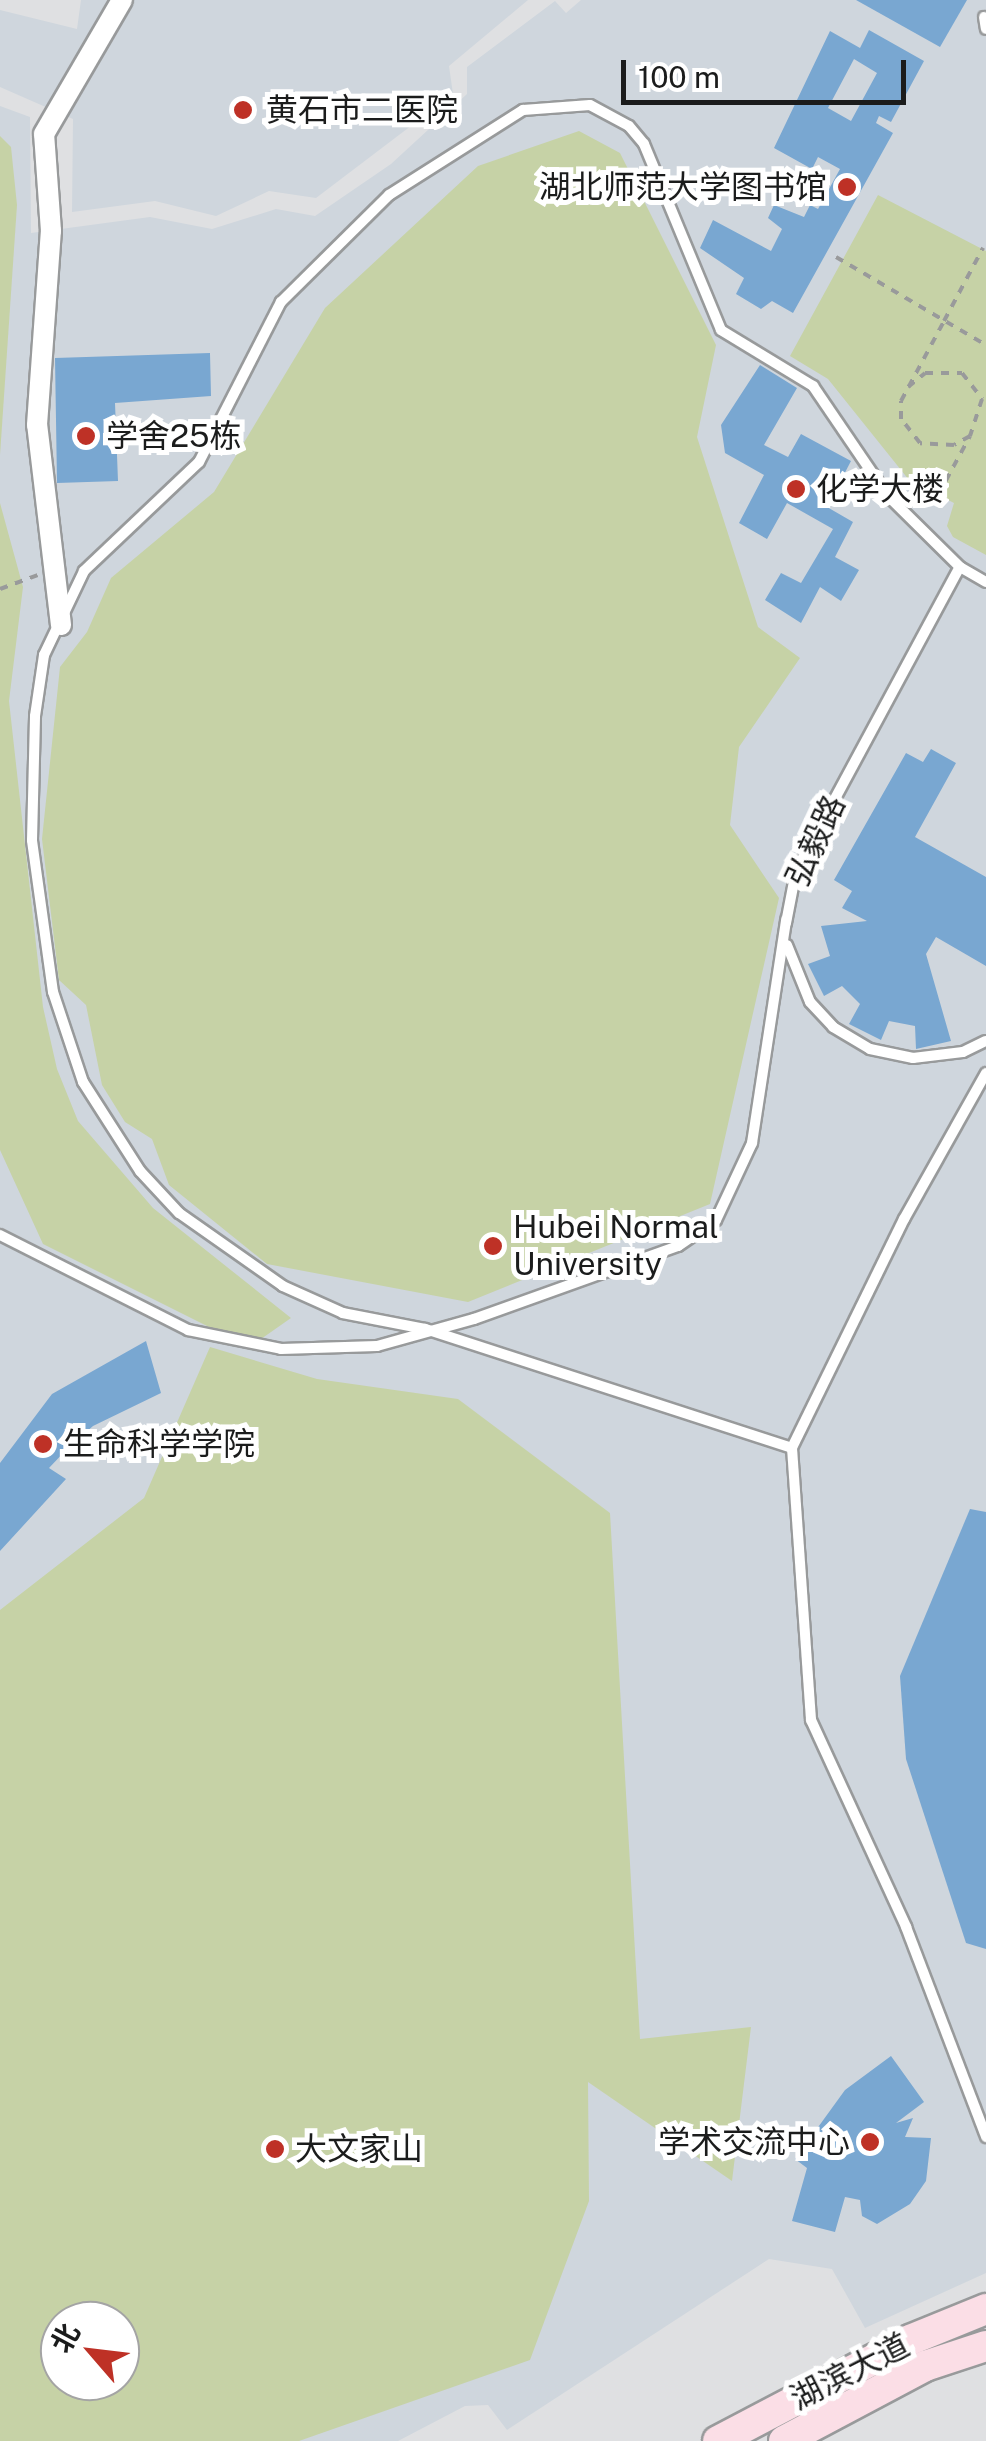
<!DOCTYPE html>
<html>
<head>
<meta charset="utf-8">
<style>
  body { margin:0 }
  #map { position:relative; width:986px; height:2441px; overflow:hidden; background:#dfe0e2; font-family:"Public Sans","Noto Sans SC",sans-serif }
  div>[style] { position:absolute }
  .built>* { inset:0; background:#cfd6dd }
  .green>* { inset:0; background:#c6d2a6 }
  .building>* { inset:0; background:#79a7d1 }
  .path>* { height:4px; margin-top:-2px; transform-origin:0; background:repeating-linear-gradient(90deg,#999a9b 0 8px,transparent 0 16px) }
  .roads { filter:drop-shadow(2px 0 #989a9b) drop-shadow(-2px 0 #989a9b) drop-shadow(0 2px #989a9b) drop-shadow(0 -2px #989a9b) }
  .lane>* { height:10px; margin:-5px; padding:0 5px; transform-origin:5px; border-radius:5px; background:#fff }
  .street>* { height:20px; margin:-10px; padding:0 10px; transform-origin:10px; border-radius:10px; background:#fff }
  .secondary>* { height:30px; margin:-15px; padding:0 15px; transform-origin:15px; border-radius:15px; background:#fbdee6 }
  .dots>* { width:28px; height:28px; translate:-50% -50%; box-sizing:border-box; border:5px solid #fff; border-radius:50% }
  span { translate:-50% -50%; white-space:nowrap; text-align:center; line-height:1.15; -webkit-text-stroke:10px #fff; paint-order:stroke }
  .poi-label { font-size:32px; color:#1b1c1c }
  .left { translate:0 -50%; text-align:left }
  .right { translate:-100% -50%; text-align:right }
  .street-label { font-size:32px; color:#1b1c1c }
  .north { position:absolute; left:40px; top:2301px; width:100px; height:100px; box-sizing:border-box; background:#fff; border:2px solid #a4a4a4; border-radius:50%; rotate:298deg; font-size:28px; font-weight:700; line-height:40px; text-align:center; color:#1b1c1c }
  .north::after { content:''; display:block; margin:auto; width:35px; height:45px; background:#be3126; clip-path:polygon(50% 0,100% 100%,50% 72%,0 100%) }
  .scale { position:absolute; left:621px; top:60px; width:285px; height:45px; box-sizing:border-box; border:5px solid #1b1c1c; border-top:0; padding-left:12px; font-size:30px; line-height:35px; white-space:nowrap; color:#1b1c1c; -webkit-text-stroke:8px #fff; paint-order:stroke }
</style>
</head>
<body>
<div id="map">
  <div class="built">
    <i style="clip-path:polygon(81px 0,528px 0,449px 66px,453px 94px,316px 198px,269px 191px,216px 216px,155px 201px,72px 212px,73px 119px,0 87px,0 10px,77px 29px)"></i>
    <i style="clip-path:polygon(evenodd,581px 0,986px 0,986px 2273px,865px 2328px,832px 2269px,769px 2259px,507px 2430px,488px 2405px,465px 2406px,398px 2441px,0 2441px,0 106px,30px 117px,31px 233px,150px 217px,212px 229px,276px 209px,315px 216px,391px 164px,467px 94px,467px 67px,555px 1px,566px 13px,581px 0,60px 2321px,120px 2321px,120px 2381px,60px 2381px,60px 2321px)"></i>
  </div>
  <div class="green">
    <i style="clip-path:polygon(579px 131px,620px 153px,716px 345px,697px 437px,758px 627px,800px 658px,739px 747px,730px 825px,779px 898px,710px 1204px,468px 1302px,267px 1264px,169px 1185px,152px 1139px,125px 1122px,102px 1085px,86px 1005px,59px 980px,42px 839px,60px 667px,87px 632px,111px 578px,214px 492px,325px 308px,478px 166px)"></i>
    <i style="clip-path:polygon(0 136px,11px 147px,17px 205px,0 455px)"></i>
    <i style="clip-path:polygon(878px 195px,986px 251px,986px 555px,953px 537px,947px 526px,954px 503px,909px 480px,828px 379px,790px 356px)"></i>
    <i style="clip-path:polygon(0 503px,23px 587px,9px 701px,43px 1007px,57px 1069px,78px 1121px,153px 1208px,291px 1318px,261px 1339px,233px 1339px,43px 1244px,0 1150px)"></i>
    <i style="clip-path:polygon(evenodd,210px 1347px,317px 1379px,458px 1399px,610px 1513px,640px 2039px,751px 2027px,732px 2181px,588px 2082px,589px 2201px,530px 2360px,299px 2441px,0 2441px,0 1610px,144px 1498px,210px 1347px,60px 2321px,120px 2321px,120px 2381px,60px 2381px,60px 2321px)"></i>
  </div>
  <div class="building">
    <i style="clip-path:polygon(856px 0,967px 0,940px 47px)"></i>
    <i style="clip-path:polygon(evenodd,869px 30px,924px 61px,891px 122px,879px 116px,876px 123px,893px 133px,793px 313px,772px 301px,761px 309px,736px 294px,744px 278px,700px 248px,713px 220px,771px 251px,782px 229px,768px 218px,774px 205px,804px 217px,810px 205px,818px 209px,840px 169px,818px 157px,812px 169px,774px 148px,830px 31px,860px 48px,869px 30px,854px 59px,877px 73px,851px 121px,828px 108px,854px 59px)"></i>
    <i style="clip-path:polygon(210px 353px,211px 396px,115px 403px,118px 481px,57px 483px,55px 358px)"></i>
    <i style="clip-path:polygon(760px 365px,797px 388px,764px 445px,788px 457px,801px 434px,851px 461px,827px 507px,853px 522px,835px 557px,859px 570px,841px 601px,820px 587px,801px 623px,765px 600px,781px 573px,801px 583px,833px 529px,787px 503px,767px 539px,739px 523px,764px 475px,725px 453px,721px 425px)"></i>
    <i style="clip-path:polygon(931px 749px,956px 763px,915px 837px,986px 877px,986px 966px,936px 937px,926px 954px,951px 1041px,916px 1049px,915px 1026px,889px 1021px,881px 1040px,849px 1024px,860px 1004px,842px 986px,824px 996px,808px 964px,830px 956px,821px 926px,867px 921px,842px 908px,852px 891px,834px 880px,906px 753px,923px 762px)"></i>
    <i style="clip-path:polygon(146px 1341px,161px 1393px,93px 1426px,67px 1449px,49px 1468px,66px 1479px,0 1551px,0 1463px,52px 1394px)"></i>
    <i style="clip-path:polygon(970px 1509px,986px 1512px,986px 1949px,966px 1943px,906px 1759px,900px 1676px)"></i>
    <i style="clip-path:polygon(891px 2056px,924px 2102px,896px 2123px,913px 2118px,905px 2137px,931px 2138px,926px 2181px,910px 2204px,877px 2224px,862px 2216px,860px 2200px,845px 2197px,835px 2232px,792px 2221px,807px 2168px,795px 2159px,845px 2090px)"></i>
  </div>
  <div class="path">
    <i style="left:836px;top:257px;width:174px;rotate:30.4deg"></i>
    <i style="left:908px;top:387px;width:22px;rotate:-39deg"></i>
    <i style="left:925px;top:373px;width:37px"></i>
    <i style="left:962px;top:373px;width:33px;rotate:52deg"></i>
    <i style="left:982px;top:399px;width:39px;rotate:108deg"></i>
    <i style="left:970px;top:436px;width:18px;rotate:151deg"></i>
    <i style="left:954px;top:445px;width:34px;rotate:-177deg"></i>
    <i style="left:920px;top:443px;width:31px;rotate:-128deg"></i>
    <i style="left:901px;top:419px;width:18px;rotate:-90deg"></i>
    <i style="left:901px;top:401px;width:91px;rotate:-61.7deg"></i>
    <i style="left:944px;top:321px;width:83px;rotate:-61.9deg"></i>
    <i style="left:938px;top:495px;width:67px;rotate:-61.5deg"></i>
    <i style="left:0;top:589px;width:40px;rotate:-20.2deg"></i>
  </div>
  <div class="roads">
    <div class="lane">
      <i style="left:984px;top:17px;width:12px;rotate:81deg"></i>
      <i style="left:786px;top:923px;width:53px;rotate:-79.1deg"></i>
      <i style="left:796px;top:871px;width:345px;rotate:-61.7deg"></i>
      <i style="left:787px;top:945px;width:61px;rotate:68deg"></i>
      <i style="left:810px;top:1002px;width:34px;rotate:47deg"></i>
      <i style="left:833px;top:1027px;width:43px;rotate:30.7deg"></i>
      <i style="left:870px;top:1049px;width:44px;rotate:11.8deg"></i>
      <i style="left:913px;top:1058px;width:50px;rotate:-6.8deg"></i>
      <i style="left:963px;top:1052px;width:25px;rotate:-26deg"></i>
      <i style="left:986px;top:1073px;width:167px;rotate:119.3deg"></i>
      <i style="left:904px;top:1219px;width:255px;rotate:116.1deg"></i>
      <i style="left:792px;top:1448px;width:273px;rotate:86deg"></i>
      <i style="left:811px;top:1720px;width:228px;rotate:65.3deg"></i>
      <i style="left:906px;top:1927px;width:225px;rotate:69.1deg"></i>
      <i style="left:0;top:1235px;width:211px;rotate:26.8deg"></i>
      <i style="left:188px;top:1330px;width:95px;rotate:11.5deg"></i>
      <i style="left:281px;top:1349px;width:96px;rotate:-1.8deg"></i>
      <i style="left:377px;top:1346px;width:101px;rotate:-15.6deg"></i>
      <i style="left:474px;top:1319px;width:217px;rotate:-19.7deg"></i>
      <i style="left:678px;top:1246px;width:46px;rotate:-34.4deg"></i>
      <i style="left:716px;top:1220px;width:85px;rotate:-64.9deg"></i>
      <i style="left:752px;top:1143px;width:226px;rotate:-81.3deg"></i>
      <i style="left:792px;top:1448px;width:386px;rotate:-162deg"></i>
      <i style="left:425px;top:1329px;width:84px;rotate:-169deg"></i>
      <i style="left:343px;top:1313px;width:66px;rotate:-155.8deg"></i>
      <i style="left:283px;top:1286px;width:127px;rotate:-144.9deg"></i>
      <i style="left:179px;top:1213px;width:57px;rotate:-132.9deg"></i>
      <i style="left:140px;top:1171px;width:106px;rotate:-122.6deg"></i>
      <i style="left:83px;top:1082px;width:95px;rotate:-108.4deg"></i>
      <i style="left:53px;top:992px;width:153px;rotate:-97.9deg"></i>
      <i style="left:32px;top:840px;width:124px;rotate:-88.6deg"></i>
      <i style="left:35px;top:716px;width:62px;rotate:-81.6deg"></i>
      <i style="left:44px;top:655px;width:93px;rotate:-64.5deg"></i>
      <i style="left:84px;top:571px;width:158px;rotate:-43.5deg"></i>
      <i style="left:199px;top:462px;width:180px;rotate:-62.9deg"></i>
      <i style="left:281px;top:302px;width:152px;rotate:-44.7deg"></i>
      <i style="left:389px;top:195px;width:159px;rotate:-32.4deg"></i>
      <i style="left:523px;top:110px;width:67px;rotate:-4.3deg"></i>
      <i style="left:590px;top:105px;width:44px;rotate:28.3deg"></i>
      <i style="left:629px;top:126px;width:23px;rotate:50deg"></i>
      <i style="left:644px;top:144px;width:201px;rotate:67.5deg"></i>
      <i style="left:721px;top:330px;width:108px;rotate:31.3deg"></i>
      <i style="left:813px;top:386px;width:132px;rotate:55.8deg"></i>
      <i style="left:887px;top:495px;width:103px;rotate:44.6deg"></i>
      <i style="left:960px;top:567px;width:30px;rotate:30deg"></i>
    </div>
    <div class="street">
      <i style="left:61px;top:625px;width:201px;rotate:-96.8deg"></i>
      <i style="left:37px;top:425px;width:195px;rotate:-85.9deg"></i>
      <i style="left:51px;top:231px;width:97px;rotate:-94.1deg"></i>
      <i style="left:44px;top:134px;width:155px;rotate:-59.8deg"></i>
    </div>
    <div class="secondary">
      <i style="left:718px;top:2441px;width:217px;rotate:-27.7deg"></i>
      <i style="left:910px;top:2340px;width:82px;rotate:-22.2deg"></i>
      <i style="left:784px;top:2441px;width:160px;rotate:-28deg"></i>
      <i style="left:925px;top:2366px;width:64px;rotate:-18.2deg"></i>
    </div>
  </div>
  <div class="dots">
    <i style="left:243px;top:110px;background:#be3126"></i>
    <i style="left:847px;top:187px;background:#be3126"></i>
    <i style="left:86px;top:436px;background:#be3126"></i>
    <i style="left:796px;top:489px;background:#be3126"></i>
    <i style="left:493px;top:1246px;background:#be3126"></i>
    <i style="left:43px;top:1444px;background:#be3126"></i>
    <i style="left:870px;top:2142px;background:#be3126"></i>
    <i style="left:275px;top:2149px;background:#be3126"></i>
  </div>
  <div class="poi-label">
    <span class="left" style="left:266px;top:110px">黄石市二医院</span>
    <span class="right" style="left:827px;top:187px">湖北师范大学图书馆</span>
    <span class="left" style="left:106px;top:436px">学舍25栋</span>
    <span class="left" style="left:816px;top:489px">化学大楼</span>
    <span class="left" style="left:513px;top:1246px">Hubei Normal<br>University</span>
    <span class="left" style="left:63px;top:1444px">生命科学学院</span>
    <span class="right" style="left:850px;top:2142px">学术交流中心</span>
    <span class="left" style="left:295px;top:2149px">大文家山</span>
  </div>
  <div class="street-label">
    <span style="left:816px;top:841px;rotate:-65deg">弘毅路</span>
    <span style="left:850px;top:2372px;rotate:-27deg">湖滨大道</span>
  </div>
  <div class="north">北</div>
  <div class="scale">100 m</div>
</div>
</body>
</html>
